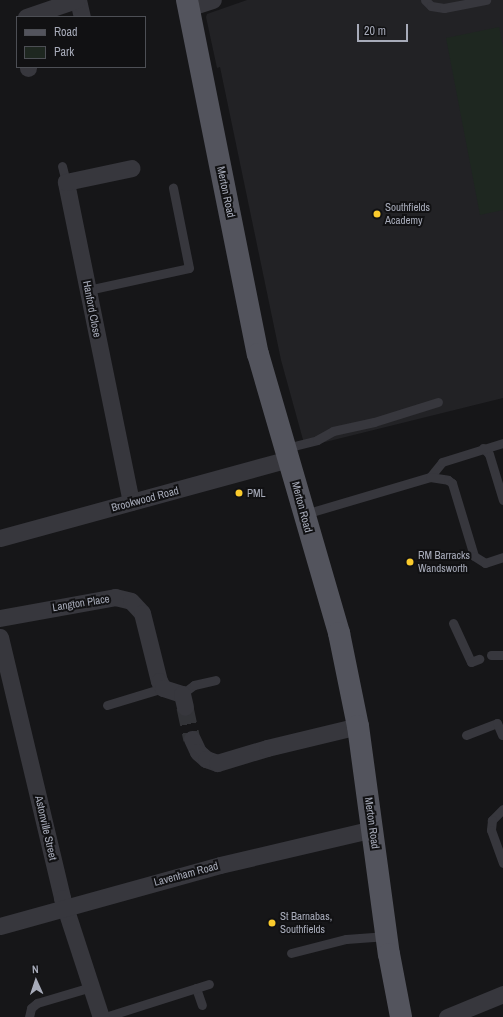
<!DOCTYPE html>
<html>
<head>
<meta charset="utf-8">
<style>
  body { margin:0 }
  #map { position:relative; width:503px; height:1017px; overflow:hidden; background:#161618; font-family:"Archivo Narrow",sans-serif }
  div>[style] { position:absolute }
  .built>* { inset:0; background:#222225 }
  .green>* { inset:0; background:#1e2720 }
  .street-tunnel>* { height:17px; margin-top:-8.5px; transform-origin:0; background:repeating-linear-gradient(90deg,#333438 0 17px,transparent 0 25px) }
  .lane>* { height:9px; margin:-4.5px; padding:0 4.5px; transform-origin:4.5px; border-radius:4.5px; background:#37373d }
  .street>* { height:17px; margin:-8.5px; padding:0 8.5px; transform-origin:8.5px; border-radius:8.5px; background:#37373d }
  .primary>* { height:22px; margin:-11px; padding:0 11px; transform-origin:11px; border-radius:11px; background:#53545d }
  .dots>* { width:11px; height:11px; translate:-50% -50%; box-sizing:border-box; border:2px solid #111113; border-radius:50% }
  span { translate:-50% -50%; white-space:nowrap; text-align:center; line-height:1.15; -webkit-text-stroke:4px #111113; paint-order:stroke }
  .street-label { font-size:11px; color:#a7abb9 }
  .poi-label { font-size:11px; color:#a7abb9 }
  .left { translate:0 -50%; text-align:left }
  .legend { position:absolute; left:16px; top:16px; width:130px; height:52px; box-sizing:border-box; background:#111113; border:1px solid #4d4f55; margin:0; padding:5px 7px; list-style:none; font-size:12px; color:#a7abb9 }
  .legend li { display:flex; align-items:center; gap:8px; height:20px }
  .legend b { width:20px; border:1px solid #4d4f55 }
  .north { position:absolute; left:16px; top:961px; width:40px; height:40px; -webkit-text-stroke:3px #111113; paint-order:stroke; rotate:357deg; font-size:11px; font-weight:700; line-height:16px; text-align:center; color:#a7abb9 }
  .north::after { content:''; display:block; margin:auto; width:14px; height:18px; background:#a7abb9; clip-path:polygon(50% 0,100% 100%,50% 72%,0 100%) }
  .scale { position:absolute; left:357px; top:24px; width:51px; height:18px; box-sizing:border-box; border:2px solid #a7abb9; border-top:0; padding-left:5px; font-size:12px; line-height:14px; white-space:nowrap; color:#a7abb9; -webkit-text-stroke:3px #111113; paint-order:stroke }
</style>
</head>
<body>
<div id="map">
  <div class="built">
    <i style="clip-path:polygon(247px 0,503px 0,503px 398px,305px 447px,281px 360px,220px 67px,217px 68px,206px 17px,207px 14px)"></i>
  </div>
  <div class="green">
    <i style="clip-path:polygon(499px 27px,503px 47px,503px 210px,480px 215px,446px 38px)"></i>
  </div>
  <div class="street-tunnel">
    <i style="left:185px;top:707px;width:33px;rotate:78deg"></i>
  </div>
  <div class="lane">
    <i style="left:425px;top:0;width:8px;rotate:45deg"></i>
    <i style="left:431px;top:6px;width:13px;rotate:9deg"></i>
    <i style="left:444px;top:8px;width:43px;rotate:-10.8deg"></i>
    <i style="left:62px;top:166px;width:16px;rotate:76deg"></i>
    <i style="left:88px;top:290px;width:103px;rotate:-12.3deg"></i>
    <i style="left:189px;top:268px;width:82px;rotate:-101.3deg"></i>
    <i style="left:286px;top:448px;width:32px;rotate:-14deg"></i>
    <i style="left:317px;top:440px;width:18px;rotate:-29deg"></i>
    <i style="left:333px;top:431px;width:42px;rotate:-12.4deg"></i>
    <i style="left:374px;top:422px;width:67px;rotate:-17.4deg"></i>
    <i style="left:483px;top:448px;width:8px;rotate:45deg"></i>
    <i style="left:489px;top:454px;width:48px;rotate:73.1deg"></i>
    <i style="left:430px;top:477px;width:19px;rotate:-51deg"></i>
    <i style="left:442px;top:462px;width:64px;rotate:-17.3deg"></i>
    <i style="left:305px;top:514px;width:130px;rotate:-16.5deg"></i>
    <i style="left:430px;top:477px;width:18px;rotate:9deg"></i>
    <i style="left:448px;top:480px;width:5px;rotate:37deg"></i>
    <i style="left:452px;top:483px;width:76px;rotate:73.2deg"></i>
    <i style="left:474px;top:556px;width:13px;rotate:32deg"></i>
    <i style="left:485px;top:563px;width:19px;rotate:-18deg"></i>
    <i style="left:453px;top:623px;width:43px;rotate:65.2deg"></i>
    <i style="left:471px;top:662px;width:9px;rotate:-21deg"></i>
    <i style="left:491px;top:655px;width:12px"></i>
    <i style="left:182px;top:694px;width:15px;rotate:-37deg"></i>
    <i style="left:194px;top:685px;width:22px;rotate:-13deg"></i>
    <i style="left:107px;top:705px;width:59px;rotate:-16.9deg"></i>
    <i style="left:466px;top:735px;width:33px;rotate:-21deg"></i>
    <i style="left:497px;top:723px;width:13px;rotate:67deg"></i>
    <i style="left:503px;top:809px;width:16px;rotate:135deg"></i>
    <i style="left:492px;top:820px;width:10px;rotate:96deg"></i>
    <i style="left:491px;top:830px;width:35px;rotate:70deg"></i>
    <i style="left:291px;top:953px;width:57px;rotate:-14.3deg"></i>
    <i style="left:346px;top:939px;width:41px;rotate:-4.2deg"></i>
    <i style="left:196px;top:988px;width:18px;rotate:71deg"></i>
    <i style="left:29px;top:1017px;width:9px;rotate:-77deg"></i>
    <i style="left:31px;top:1008px;width:8px;rotate:-40deg"></i>
    <i style="left:37px;top:1003px;width:56px;rotate:-16.5deg"></i>
    <i style="left:105px;top:1017px;width:109px;rotate:-17.6deg"></i>
  </div>
  <div class="street">
    <i style="left:78px;top:0;width:17px;rotate:77deg"></i>
    <i style="left:188px;top:8px;width:26px;rotate:-18deg"></i>
    <i style="left:26px;top:17px;width:53px;rotate:-18.8deg"></i>
    <i style="left:28px;top:67px;width:1px;rotate:90deg"></i>
    <i style="left:131px;top:502px;width:327px;rotate:-101.5deg"></i>
    <i style="left:66px;top:182px;width:67px;rotate:-12deg"></i>
    <i style="left:0;top:538px;width:300px;rotate:-15.3deg"></i>
    <i style="left:0;top:618px;width:117px;rotate:-10.3deg"></i>
    <i style="left:115px;top:597px;width:16px;rotate:14deg"></i>
    <i style="left:131px;top:601px;width:16px;rotate:47deg"></i>
    <i style="left:142px;top:613px;width:70px;rotate:76deg"></i>
    <i style="left:159px;top:681px;width:8px;rotate:60deg"></i>
    <i style="left:163px;top:688px;width:20px;rotate:18deg"></i>
    <i style="left:182px;top:694px;width:13px;rotate:77deg"></i>
    <i style="left:0;top:637px;width:268px;rotate:76.6deg"></i>
    <i style="left:62px;top:898px;width:125px;rotate:71.9deg"></i>
    <i style="left:192px;top:739px;width:14px;rotate:65deg"></i>
    <i style="left:198px;top:752px;width:11px;rotate:41deg"></i>
    <i style="left:206px;top:759px;width:12px;rotate:20deg"></i>
    <i style="left:217px;top:763px;width:52px;rotate:-16.7deg"></i>
    <i style="left:267px;top:748px;width:94px;rotate:-13.6deg"></i>
    <i style="left:0;top:926px;width:228px;rotate:-15.5deg"></i>
    <i style="left:220px;top:865px;width:157px;rotate:-13.2deg"></i>
    <i style="left:447px;top:1017px;width:61px;rotate:-22.3deg"></i>
  </div>
  <div class="primary">
    <i style="left:187px;top:0;width:361px;rotate:78.7deg"></i>
    <i style="left:258px;top:354px;width:291px;rotate:73.8deg"></i>
    <i style="left:339px;top:633px;width:95px;rotate:78.5deg"></i>
    <i style="left:358px;top:726px;width:230px;rotate:82.3deg"></i>
    <i style="left:389px;top:954px;width:64px;rotate:79.2deg"></i>
  </div>
  <div class="dots">
    <i style="left:377px;top:214px;background:#fbcb2c"></i>
    <i style="left:239px;top:493px;background:#fbcb2c"></i>
    <i style="left:410px;top:562px;background:#fbcb2c"></i>
    <i style="left:272px;top:923px;background:#fbcb2c"></i>
  </div>
  <div class="street-label">
    <span style="left:226px;top:192px;rotate:78deg">Merton Road</span>
    <span style="left:92px;top:309px;rotate:79deg">Hanford Close</span>
    <span style="left:145px;top:499px;rotate:-15deg">Brookwood Road</span>
    <span style="left:302px;top:507px;rotate:75deg">Merton Road</span>
    <span style="left:81px;top:603px;rotate:-9deg">Langton Place</span>
    <span style="left:372px;top:823px;rotate:82deg">Merton Road</span>
    <span style="left:46px;top:828px;rotate:77deg">Astonville Street</span>
    <span style="left:186px;top:874px;rotate:-15deg">Lavenham Road</span>
  </div>
  <div class="poi-label">
    <span class="left" style="left:385px;top:214px">Southfields<br>Academy</span>
    <span class="left" style="left:247px;top:493px">PML</span>
    <span class="left" style="left:418px;top:562px">RM Barracks<br>Wandsworth</span>
    <span class="left" style="left:280px;top:923px">St Barnabas,<br>Southfields</span>
  </div>
  <ul class="legend">
  <li><b style="height:5px;background:#53545d"></b>Road</li>
  <li><b style="height:11px;background:#1e2720"></b>Park</li>
  </ul>
  <div class="north">N</div>
  <div class="scale">20 m</div>
</div>
</body>
</html>
